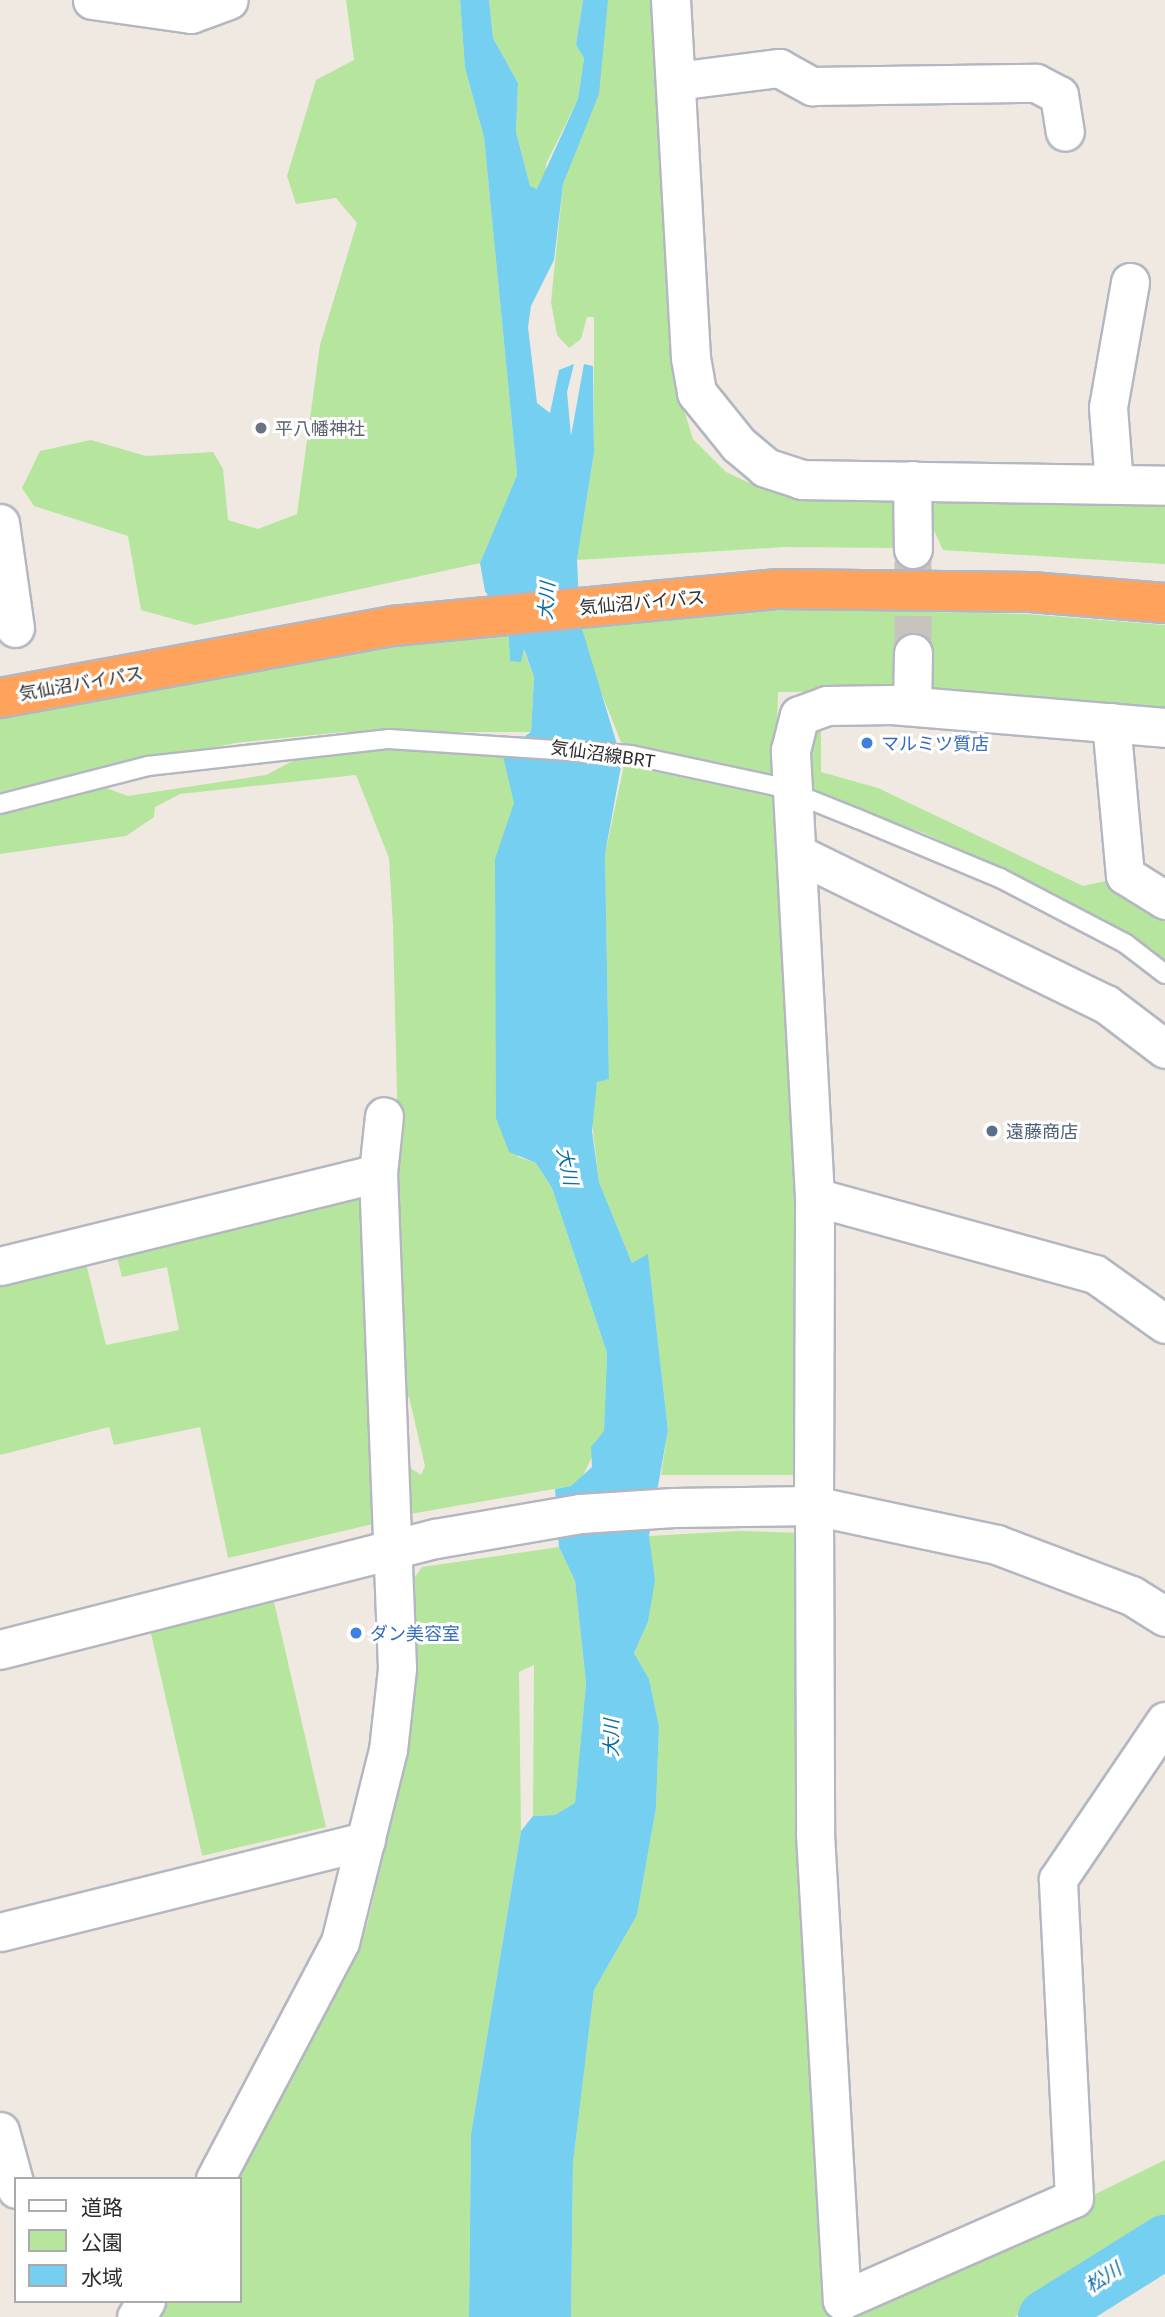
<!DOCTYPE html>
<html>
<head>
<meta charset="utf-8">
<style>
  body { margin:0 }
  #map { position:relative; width:1165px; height:2317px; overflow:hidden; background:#efe9e1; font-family:Lato,"Noto Sans JP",sans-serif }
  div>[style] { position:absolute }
  .green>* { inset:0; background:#b6e59e; transform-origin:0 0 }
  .water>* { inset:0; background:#75cff0 }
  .river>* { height:54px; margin:-27px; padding:0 27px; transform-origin:27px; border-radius:27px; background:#75cff0 }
  .street-tunnel>* { height:37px; margin-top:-18.5px; transform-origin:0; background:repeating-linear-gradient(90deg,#c8c4bd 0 37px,transparent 0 55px) }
  .roads { filter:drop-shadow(2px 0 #b4b7c1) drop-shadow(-2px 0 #b4b7c1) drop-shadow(0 2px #b4b7c1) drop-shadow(0 -2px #b4b7c1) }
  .lane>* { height:18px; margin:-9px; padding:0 9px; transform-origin:9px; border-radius:9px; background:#fff }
  .street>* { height:37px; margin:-18.5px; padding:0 18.5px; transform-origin:18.5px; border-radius:18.5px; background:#fff }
  .secondary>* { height:38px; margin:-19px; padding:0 19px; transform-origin:19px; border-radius:19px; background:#fff }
  .highway>* { height:38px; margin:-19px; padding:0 19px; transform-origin:19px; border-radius:19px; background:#ffa35c }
  .dots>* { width:19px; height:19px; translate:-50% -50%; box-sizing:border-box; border:4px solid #fff; border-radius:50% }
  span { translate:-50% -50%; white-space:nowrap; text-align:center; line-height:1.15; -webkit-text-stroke:6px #fff; paint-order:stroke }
  .worship-label { font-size:18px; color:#5b616d }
  .left { translate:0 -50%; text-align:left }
  .street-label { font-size:18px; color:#2e2e2e }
  .shop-label { font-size:18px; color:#366cbe }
  .service-label { font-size:18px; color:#4e5e75 }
  .water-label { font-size:19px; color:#0d6fa3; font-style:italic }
  .legend { position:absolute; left:14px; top:2177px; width:228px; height:126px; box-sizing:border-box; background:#fff; border:2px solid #ababab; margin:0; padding:9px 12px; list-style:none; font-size:21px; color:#2e2e2e }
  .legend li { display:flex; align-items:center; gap:14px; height:35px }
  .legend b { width:35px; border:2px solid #ababab }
</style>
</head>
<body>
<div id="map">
  <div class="green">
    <i style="clip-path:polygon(346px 0,460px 0,465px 68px,484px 136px,517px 475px,480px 563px,195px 625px,141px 610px,128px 536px,34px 506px,22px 488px,40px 451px,91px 440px,146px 456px,213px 452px,223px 469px,228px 520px,258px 529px,297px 514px,320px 345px,357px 223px,336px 198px,296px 204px,287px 176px,316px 80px,354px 60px)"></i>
    <i style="clip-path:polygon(489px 0,583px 0,576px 45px,584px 58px,578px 99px,546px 164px,545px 184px,537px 189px,530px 187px,516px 132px,518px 83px,493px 38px)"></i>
    <i style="clip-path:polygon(608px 0,651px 0,678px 391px,693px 439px,726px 472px,760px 488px,891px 500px,898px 504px,899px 548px,785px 547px,577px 560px,594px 453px,594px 317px,587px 317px,581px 339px,569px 348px,557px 335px,551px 302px,563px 184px,578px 145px)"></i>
    <i style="clip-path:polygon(944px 497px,1165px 501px,1165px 564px,943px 550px,925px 511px)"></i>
    <i style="clip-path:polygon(780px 609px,1026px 614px,1165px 625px,1165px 715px,932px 695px,900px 679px,885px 691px,778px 692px,776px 779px,621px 742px,585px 652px,580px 622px)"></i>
    <i style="clip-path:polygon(508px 627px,510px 661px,523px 648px,534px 677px,531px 732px,343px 732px,235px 743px,0 792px,0 718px,235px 666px)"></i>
    <i style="clip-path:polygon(821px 717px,821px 772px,878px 788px,1083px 886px,1115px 879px,1165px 912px,1165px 962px,1012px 874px,924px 833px,802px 790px,800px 769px)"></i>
    <i style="clip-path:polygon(397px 749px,502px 752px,506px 758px,514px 803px,495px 906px,498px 1097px,504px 1138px,518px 1157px,536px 1163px,552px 1188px,607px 1353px,604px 1431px,582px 1478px,571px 1486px,404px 1515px,406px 1465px,421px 1475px,425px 1466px,409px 1397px,395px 1395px,388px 1225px,400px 1221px,393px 926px,389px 858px,356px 775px,180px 794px,155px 807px,154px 817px,126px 836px,0 854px,0 809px,101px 786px,128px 796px,266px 775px,306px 754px)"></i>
    <i style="clip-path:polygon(624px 765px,778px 798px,800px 1044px,803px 1475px,661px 1475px,668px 1429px,648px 1255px,632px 1263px,599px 1182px,590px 1105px,598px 1081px,609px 1079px,605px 854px)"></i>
    <i style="clip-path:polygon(372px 1188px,373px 1524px,228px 1558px,200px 1427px,114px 1445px,109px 1427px,0 1455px,0 1283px,86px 1263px,106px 1345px,179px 1330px,167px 1267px,122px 1277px,116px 1253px)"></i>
    <i style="clip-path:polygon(738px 1531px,804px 1533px,850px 2314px,1165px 2160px,1165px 2227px,1015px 2317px,571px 2317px,573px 2163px,594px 1990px,637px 1915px,656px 1808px,659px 1726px,649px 1679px,634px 1653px,648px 1622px,654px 1580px,649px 1536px)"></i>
    <i style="clip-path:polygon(559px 1547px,575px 1581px,586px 1683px,575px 1804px,555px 1815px,533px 1816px,534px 1665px,519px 1672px,521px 1831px,471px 2134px,469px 2317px,152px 2317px,161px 2301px,240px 2301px,240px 2179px,231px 2179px,367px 1925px,399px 1790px,412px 1660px,405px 1591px,422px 1567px)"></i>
    <i style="left:274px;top:1602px;width:231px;height:127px;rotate:77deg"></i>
  </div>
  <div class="water">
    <i style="clip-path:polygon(460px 0,489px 0,493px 38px,518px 83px,516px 132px,530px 186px,537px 189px,578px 99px,584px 58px,576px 45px,583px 0,608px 0,599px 94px,563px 184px,554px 260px,531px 306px,528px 327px,537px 403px,550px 413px,559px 370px,574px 364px,567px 392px,571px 436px,584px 364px,593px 366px,594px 453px,577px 560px,580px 622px,622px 761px,605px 854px,609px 1079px,597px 1082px,592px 1131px,599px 1182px,632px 1263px,648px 1254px,668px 1430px,649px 1536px,655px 1580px,648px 1622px,634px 1653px,649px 1679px,659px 1726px,656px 1808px,637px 1915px,594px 1990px,573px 2163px,571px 2317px,469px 2317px,471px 2134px,521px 1831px,533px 1816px,555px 1815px,575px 1803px,586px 1683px,575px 1581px,559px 1547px,555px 1489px,571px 1486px,592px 1467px,591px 1447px,604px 1431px,607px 1353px,552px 1188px,536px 1163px,509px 1152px,496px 1118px,495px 859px,514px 803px,502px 752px,531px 732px,534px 677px,524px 649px,521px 662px,510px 661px,508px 627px,485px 591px,480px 563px,517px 475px,484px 137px,465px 68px)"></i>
  </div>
  <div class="river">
    <i style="left:1045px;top:2317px;width:142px;rotate:-32deg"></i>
  </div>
  <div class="street-tunnel">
    <i style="left:913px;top:653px;width:104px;rotate:-90deg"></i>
  </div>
  <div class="roads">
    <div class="lane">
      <i style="left:0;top:804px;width:153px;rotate:-14.4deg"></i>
      <i style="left:148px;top:766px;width:243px;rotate:-6.4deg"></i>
      <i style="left:389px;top:739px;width:243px;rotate:3.8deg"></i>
      <i style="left:631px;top:755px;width:148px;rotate:12.1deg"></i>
      <i style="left:776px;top:786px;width:88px;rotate:21.9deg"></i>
      <i style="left:858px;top:819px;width:154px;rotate:22.6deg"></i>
      <i style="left:1000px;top:878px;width:142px;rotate:27.6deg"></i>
      <i style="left:1126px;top:944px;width:49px;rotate:37.6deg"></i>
    </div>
    <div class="street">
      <i style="left:92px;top:0;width:100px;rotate:8deg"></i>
      <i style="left:191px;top:14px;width:40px;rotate:-20.2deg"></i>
      <i style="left:676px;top:81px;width:104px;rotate:-7.2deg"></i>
      <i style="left:779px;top:68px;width:38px;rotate:29deg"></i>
      <i style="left:812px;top:86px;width:224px;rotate:-0.8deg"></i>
      <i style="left:1036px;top:83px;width:26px;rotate:28deg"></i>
      <i style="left:1059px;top:95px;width:37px;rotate:81deg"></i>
      <i style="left:912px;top:480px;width:69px;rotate:89.2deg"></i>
      <i style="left:1114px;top:484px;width:77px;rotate:-94.5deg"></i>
      <i style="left:1108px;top:407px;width:127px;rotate:-80deg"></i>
      <i style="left:0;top:523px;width:106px;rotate:81.9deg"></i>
      <i style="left:912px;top:706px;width:53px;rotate:-88.9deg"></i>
      <i style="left:1111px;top:722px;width:154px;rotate:84.8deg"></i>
      <i style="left:1125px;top:875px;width:47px;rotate:32deg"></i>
      <i style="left:800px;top:855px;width:340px;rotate:26deg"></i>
      <i style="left:1106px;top:1004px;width:74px;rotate:37.3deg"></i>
      <i style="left:815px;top:1197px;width:290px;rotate:15.4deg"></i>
      <i style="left:1095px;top:1274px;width:86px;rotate:35.5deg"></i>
      <i style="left:0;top:1266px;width:389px;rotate:-13.8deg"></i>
      <i style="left:814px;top:1506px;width:328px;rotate:89.8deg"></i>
      <i style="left:815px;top:1834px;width:467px;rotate:86.7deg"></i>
      <i style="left:842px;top:2300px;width:253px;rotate:-23.7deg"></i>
      <i style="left:1074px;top:2198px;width:319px;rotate:-92.9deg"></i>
      <i style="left:1058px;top:1879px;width:191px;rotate:-55.9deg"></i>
      <i style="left:0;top:1932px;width:377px;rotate:-14deg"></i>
      <i style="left:0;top:2131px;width:60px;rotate:74.6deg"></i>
      <i style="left:215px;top:2179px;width:268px;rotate:-62.2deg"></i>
      <i style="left:340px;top:1942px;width:198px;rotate:-76deg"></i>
      <i style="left:388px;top:1750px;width:82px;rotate:-83.7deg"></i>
      <i style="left:397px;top:1668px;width:495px;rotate:-92.2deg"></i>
      <i style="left:378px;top:1173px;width:57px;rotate:-84deg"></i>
      <i style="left:136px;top:2317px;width:19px;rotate:-58deg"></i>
    </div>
    <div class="secondary">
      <i style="left:671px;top:0;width:359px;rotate:86.8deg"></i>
      <i style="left:691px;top:358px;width:36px;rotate:80deg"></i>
      <i style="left:697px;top:393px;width:67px;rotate:51.1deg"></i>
      <i style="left:739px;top:445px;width:35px;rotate:40deg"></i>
      <i style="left:766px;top:468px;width:38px;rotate:18deg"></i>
      <i style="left:802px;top:480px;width:363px;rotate:0.9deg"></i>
      <i style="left:814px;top:1506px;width:309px;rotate:-89.8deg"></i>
      <i style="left:815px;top:1197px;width:447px;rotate:-93.1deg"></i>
      <i style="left:791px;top:751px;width:36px;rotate:-76deg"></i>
      <i style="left:800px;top:716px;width:29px;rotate:-20deg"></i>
      <i style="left:827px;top:706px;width:65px;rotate:-0.9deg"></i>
      <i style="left:892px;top:705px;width:274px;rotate:4.8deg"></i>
      <i style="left:0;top:1650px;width:450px;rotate:-14.3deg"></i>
      <i style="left:436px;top:1539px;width:147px;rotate:-9.8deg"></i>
      <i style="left:581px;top:1514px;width:93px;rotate:-3.7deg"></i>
      <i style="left:674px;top:1508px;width:140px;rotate:-0.8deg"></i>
      <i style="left:814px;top:1506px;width:187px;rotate:12deg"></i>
      <i style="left:997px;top:1545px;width:144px;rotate:20.7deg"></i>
      <i style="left:1132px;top:1596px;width:39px;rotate:32deg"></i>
    </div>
    <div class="highway">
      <i style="left:0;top:698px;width:400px;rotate:-10.4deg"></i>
      <i style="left:393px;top:626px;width:387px;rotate:-5.5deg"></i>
      <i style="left:778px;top:589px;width:253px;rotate:0.7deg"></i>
      <i style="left:1031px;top:592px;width:134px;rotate:4.7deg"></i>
    </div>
  </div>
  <div class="dots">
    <i style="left:261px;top:428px;background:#6b7280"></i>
    <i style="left:867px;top:743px;background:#3f7fe0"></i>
    <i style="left:992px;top:1131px;background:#5c6f8a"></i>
    <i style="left:356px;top:1633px;background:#3f7fe0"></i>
  </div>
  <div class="worship-label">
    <span class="left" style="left:275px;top:428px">平八幡神社</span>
  </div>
  <div class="street-label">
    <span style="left:642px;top:602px;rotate:-5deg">気仙沼バイパス</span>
    <span style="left:81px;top:683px;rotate:-10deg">気仙沼バイパス</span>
    <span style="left:603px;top:754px;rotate:8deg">気仙沼線BRT</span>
  </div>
  <div class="shop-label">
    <span class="left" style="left:881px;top:743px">マルミツ質店</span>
    <span class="left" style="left:370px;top:1633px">ダン美容室</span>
  </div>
  <div class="service-label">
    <span class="left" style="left:1006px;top:1131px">遠藤商店</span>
  </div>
  <div class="water-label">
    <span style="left:546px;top:601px;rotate:-86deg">大川</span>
    <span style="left:568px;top:1166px;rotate:78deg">大川</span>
    <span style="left:611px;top:1738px;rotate:-90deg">大川</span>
    <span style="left:1103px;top:2277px;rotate:-33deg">松川</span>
  </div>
  <ul class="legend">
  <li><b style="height:9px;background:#fff"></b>道路</li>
  <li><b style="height:19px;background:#b6e59e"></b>公園</li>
  <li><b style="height:19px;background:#75cff0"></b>水域</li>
  </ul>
</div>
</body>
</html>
